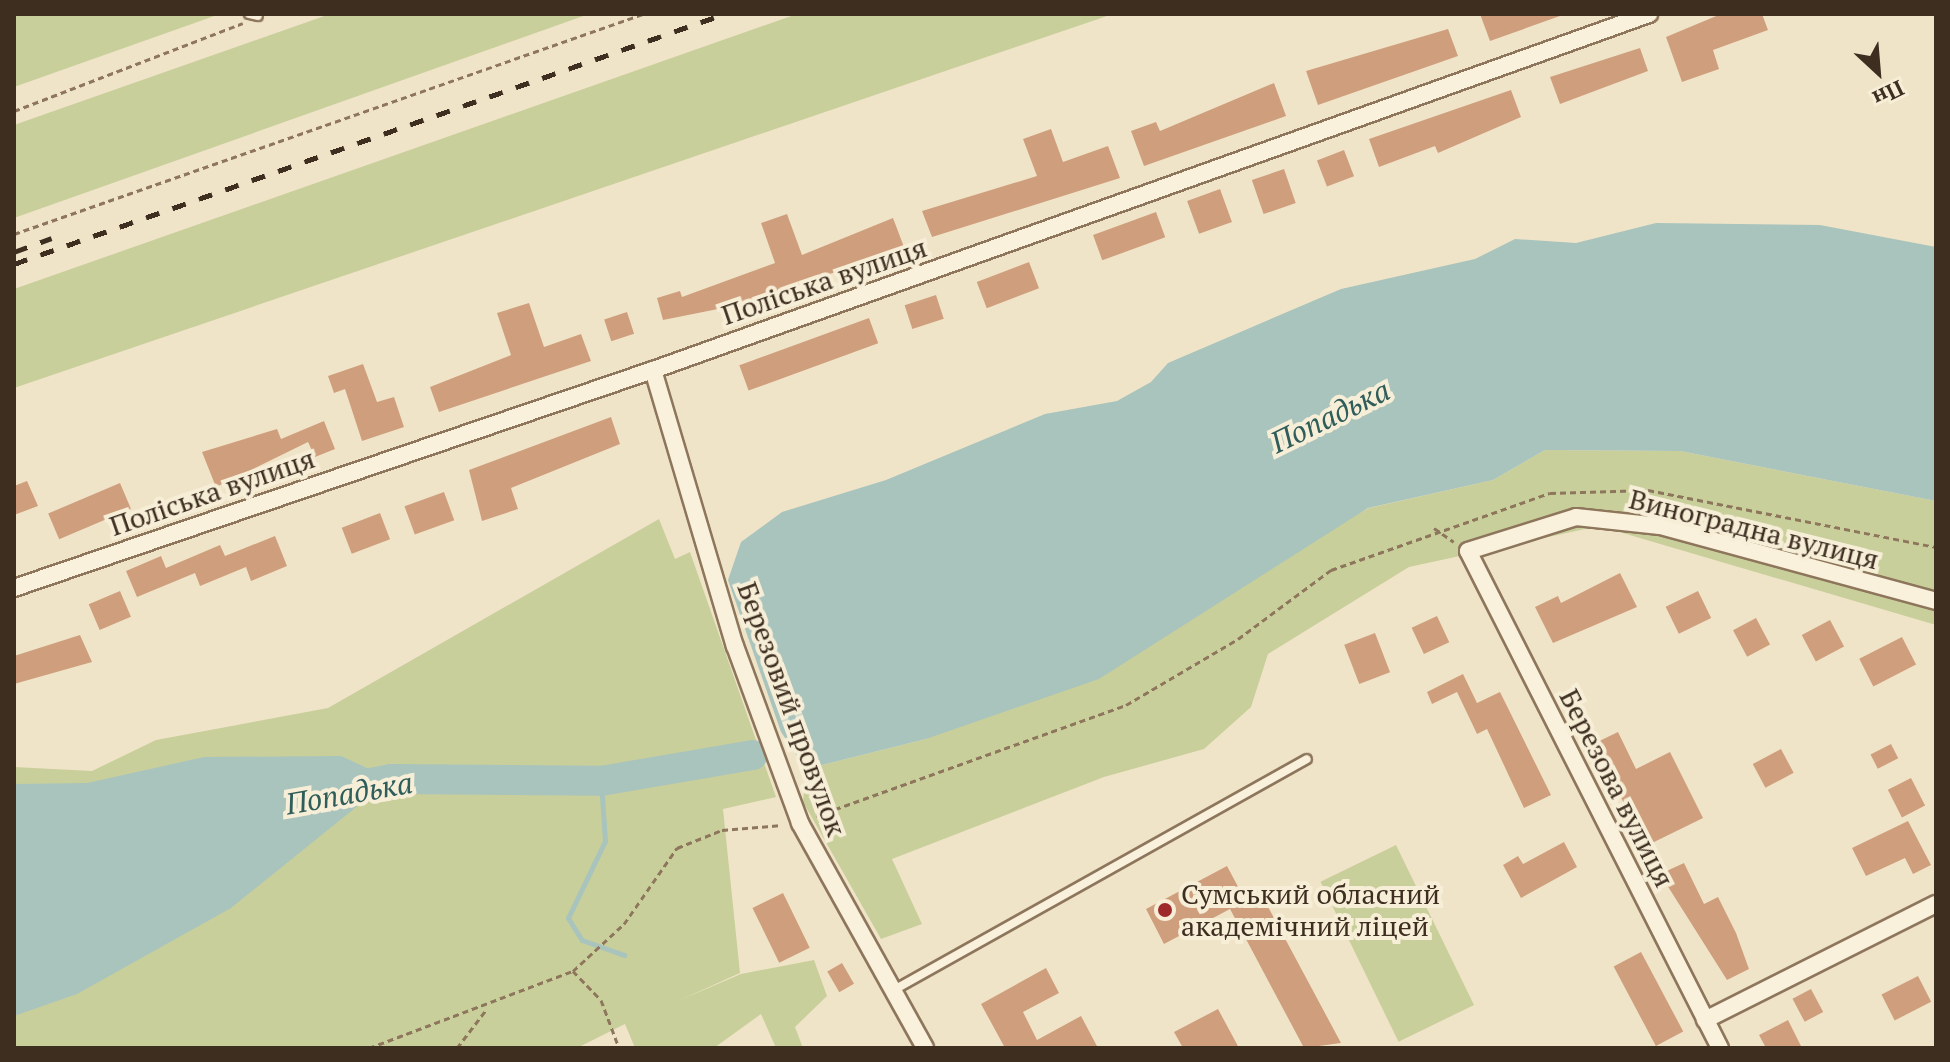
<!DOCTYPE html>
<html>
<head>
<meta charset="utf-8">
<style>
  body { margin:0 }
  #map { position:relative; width:1950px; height:1062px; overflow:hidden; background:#f0e4c8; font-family:"PT Serif",serif }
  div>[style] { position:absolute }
  .green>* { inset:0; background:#c9cf9b; transform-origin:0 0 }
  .water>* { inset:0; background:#a9c4bc }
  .stream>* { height:5px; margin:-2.5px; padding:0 2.5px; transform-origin:2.5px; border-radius:2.5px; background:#a9c4bc }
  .river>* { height:30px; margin:-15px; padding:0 15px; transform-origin:15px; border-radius:15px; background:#a9c4bc }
  .building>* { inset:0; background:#cf9f7d; transform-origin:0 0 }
  .path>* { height:3px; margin-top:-1.5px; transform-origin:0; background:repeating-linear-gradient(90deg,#8d765c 0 6px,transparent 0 10px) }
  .roads { filter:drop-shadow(2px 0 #8d765c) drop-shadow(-2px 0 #8d765c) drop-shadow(0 2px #8d765c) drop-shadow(0 -2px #8d765c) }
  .service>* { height:8px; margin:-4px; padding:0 4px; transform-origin:4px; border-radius:4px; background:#faf1dc }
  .minor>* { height:16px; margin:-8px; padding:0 8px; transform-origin:8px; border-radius:8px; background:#faf1dc }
  .rail>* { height:5px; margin-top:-2.5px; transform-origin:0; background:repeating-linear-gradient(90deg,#3d2e20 0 14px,transparent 0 28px) }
  .dots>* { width:22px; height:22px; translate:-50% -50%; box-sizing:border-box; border:4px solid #f7eed8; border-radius:50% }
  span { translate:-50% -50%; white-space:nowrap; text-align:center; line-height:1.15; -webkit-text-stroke:8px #f7eed8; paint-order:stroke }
  .street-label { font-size:28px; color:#3d2e20 }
  .poi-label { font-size:28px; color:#3d2e20 }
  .left { translate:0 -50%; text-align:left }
  .water-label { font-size:30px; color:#2f5d5a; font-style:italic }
  .frame { position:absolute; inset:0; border:16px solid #3d2e20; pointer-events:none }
  .north { position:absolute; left:1838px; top:32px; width:80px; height:80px; -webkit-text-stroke:6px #f7eed8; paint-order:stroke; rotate:154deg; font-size:22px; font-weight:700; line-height:32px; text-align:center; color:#3d2e20 }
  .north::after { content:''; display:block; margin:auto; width:28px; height:36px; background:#3d2e20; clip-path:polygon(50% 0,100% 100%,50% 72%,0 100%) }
</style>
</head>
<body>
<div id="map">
  <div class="green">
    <i style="clip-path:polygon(14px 14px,220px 14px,14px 87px)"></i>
    <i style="clip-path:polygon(330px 14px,589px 14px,14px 218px,14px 125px)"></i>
    <i style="clip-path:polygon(797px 14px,1113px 14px,14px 388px,14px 289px)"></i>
    <i style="clip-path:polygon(1545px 450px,1680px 451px,1936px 501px,1936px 625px,1599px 526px,1409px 567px,1268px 654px,1251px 707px,1204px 749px,1104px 777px,892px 859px,922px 924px,881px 939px,803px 802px,806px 769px,926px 739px,1369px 508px,1493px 480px)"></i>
    <i style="clip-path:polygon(659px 519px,675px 559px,690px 552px,776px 797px,723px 809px,740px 973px,680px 1000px,741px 974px,814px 960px,827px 996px,795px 1027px,803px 1048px,776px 1048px,761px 1014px,714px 1048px,635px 1048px,625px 1024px,577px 1048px,14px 1048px,14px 767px,92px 771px,156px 740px,328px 708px)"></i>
    <i style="left:1396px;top:845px;width:178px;height:84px;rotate:64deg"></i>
  </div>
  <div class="water">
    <i style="clip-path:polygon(1656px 223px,1820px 225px,1936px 247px,1936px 501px,1680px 451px,1545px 450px,1493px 480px,1368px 508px,1099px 679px,926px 739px,806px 769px,781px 732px,728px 580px,741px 542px,782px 512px,886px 480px,1045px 414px,1117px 401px,1151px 382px,1168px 363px,1341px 289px,1475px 259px,1515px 239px,1576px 243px)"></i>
    <i style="clip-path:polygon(341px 756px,391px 779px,231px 908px,77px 994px,14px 1016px,14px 784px,87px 783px,204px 757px)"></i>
  </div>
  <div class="stream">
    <i style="left:601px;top:781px;width:60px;rotate:86.2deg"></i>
    <i style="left:605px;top:841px;width:85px;rotate:115.7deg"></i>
    <i style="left:568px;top:918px;width:26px;rotate:58deg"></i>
    <i style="left:582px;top:940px;width:45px;rotate:19.7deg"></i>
  </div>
  <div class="river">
    <i style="left:350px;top:787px;width:42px;rotate:-11deg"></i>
    <i style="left:391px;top:779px;width:210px;rotate:0.5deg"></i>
    <i style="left:601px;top:781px;width:154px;rotate:-9.7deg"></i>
  </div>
  <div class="building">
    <i style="clip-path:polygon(1480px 14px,1560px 14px,1560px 16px,1490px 41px)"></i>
    <i style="clip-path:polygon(1721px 14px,1762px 14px,1768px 30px,1713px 50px,1719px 69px,1682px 82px,1666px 37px)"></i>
    <i style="clip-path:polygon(1448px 29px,1458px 56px,1318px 105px,1306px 71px)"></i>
    <i style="clip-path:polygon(1640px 48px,1648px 71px,1560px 104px,1550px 77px)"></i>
    <i style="clip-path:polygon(1274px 83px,1286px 116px,1144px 166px,1131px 131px,1156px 122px,1160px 131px)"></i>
    <i style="clip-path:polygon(1511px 90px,1521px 117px,1438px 153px,1435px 146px,1379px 167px,1369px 139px)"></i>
    <i style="clip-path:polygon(1051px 129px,1063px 162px,1108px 146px,1120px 178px,932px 237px,922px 211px,1037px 176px,1023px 139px)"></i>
    <i style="left:1344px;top:150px;width:28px;height:29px;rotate:69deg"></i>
    <i style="left:1284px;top:169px;width:36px;height:34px;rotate:71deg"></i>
    <i style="left:1220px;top:189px;width:35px;height:35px;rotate:70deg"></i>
    <i style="left:1156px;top:212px;width:27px;height:67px;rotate:70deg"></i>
    <i style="clip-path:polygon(787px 214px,802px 255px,893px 218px,904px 247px,753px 302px,663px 320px,657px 298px,680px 291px,682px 297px,775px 263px,761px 223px)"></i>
    <i style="left:1029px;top:262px;width:28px;height:56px;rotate:69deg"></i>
    <i style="left:936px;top:295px;width:25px;height:33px;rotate:72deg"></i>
    <i style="clip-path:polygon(529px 303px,544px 347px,581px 334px,591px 361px,439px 412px,430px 387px,511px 355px,497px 313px)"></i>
    <i style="left:627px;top:312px;width:23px;height:24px;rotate:72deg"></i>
    <i style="left:869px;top:318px;width:27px;height:138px;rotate:70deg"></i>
    <i style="clip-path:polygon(363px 364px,377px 402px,394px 397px,404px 427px,362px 441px,345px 389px,334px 393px,328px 376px)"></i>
    <i style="clip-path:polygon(611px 417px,620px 444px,511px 488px,518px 509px,482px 521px,469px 470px)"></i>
    <i style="clip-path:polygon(324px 421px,335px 449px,315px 457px,308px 442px,216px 487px,202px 452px,277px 429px,281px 439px)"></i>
    <i style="clip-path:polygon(27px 481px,38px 506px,14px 515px,14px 486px)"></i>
    <i style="left:120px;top:483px;width:28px;height:78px;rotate:67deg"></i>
    <i style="left:444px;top:492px;width:30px;height:42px;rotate:70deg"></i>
    <i style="left:380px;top:513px;width:28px;height:41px;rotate:69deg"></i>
    <i style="clip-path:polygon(275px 536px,287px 566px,251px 581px,246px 567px,200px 586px,195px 573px,137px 597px,126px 571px,161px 556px,166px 568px,220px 545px,225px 556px)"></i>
    <i style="clip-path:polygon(1620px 573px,1637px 607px,1553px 643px,1535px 607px,1558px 596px,1561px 603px)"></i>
    <i style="left:120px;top:591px;width:28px;height:34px;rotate:67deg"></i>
    <i style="left:1698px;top:591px;width:30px;height:36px;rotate:64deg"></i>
    <i style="left:1437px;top:616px;width:29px;height:28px;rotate:65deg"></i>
    <i style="left:1756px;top:618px;width:30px;height:26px;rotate:62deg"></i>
    <i style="left:1830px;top:620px;width:30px;height:32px;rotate:62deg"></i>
    <i style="left:1375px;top:633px;width:42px;height:33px;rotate:69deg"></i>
    <i style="clip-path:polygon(80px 635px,92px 662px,14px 684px,14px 656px)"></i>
    <i style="left:1902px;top:637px;width:31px;height:48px;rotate:63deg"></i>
    <i style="clip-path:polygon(1463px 674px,1477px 703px,1500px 692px,1551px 795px,1524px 808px,1487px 729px,1477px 734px,1457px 692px,1432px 704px,1427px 692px)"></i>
    <i style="clip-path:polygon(1618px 732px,1636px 769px,1670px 752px,1703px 818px,1648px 845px,1591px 745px)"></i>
    <i style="left:1891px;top:744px;width:16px;height:23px;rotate:63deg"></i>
    <i style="left:1781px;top:749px;width:27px;height:32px;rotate:62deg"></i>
    <i style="left:1911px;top:778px;width:31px;height:26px;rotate:63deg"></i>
    <i style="clip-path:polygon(1908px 821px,1931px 865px,1913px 874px,1905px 858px,1866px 876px,1852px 848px)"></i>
    <i style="clip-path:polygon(1564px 842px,1577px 867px,1521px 898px,1503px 865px,1518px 856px,1523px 864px)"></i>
    <i style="clip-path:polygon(1684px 863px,1704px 904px,1718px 897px,1736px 933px,1749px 969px,1727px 980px,1660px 874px)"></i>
    <i style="clip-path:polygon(1227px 866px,1244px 898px,1259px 890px,1341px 1043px,1304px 1048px,1230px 909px,1164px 944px,1146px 909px)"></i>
    <i style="left:783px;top:893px;width:61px;height:34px;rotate:64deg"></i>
    <i style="left:1641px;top:952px;width:90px;height:31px;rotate:62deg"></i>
    <i style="left:842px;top:963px;width:24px;height:17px;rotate:60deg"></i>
    <i style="clip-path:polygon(1046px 968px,1059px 993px,1023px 1012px,1037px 1040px,1081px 1016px,1098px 1048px,1005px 1048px,981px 1004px)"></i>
    <i style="left:1918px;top:976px;width:29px;height:41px;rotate:63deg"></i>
    <i style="left:1811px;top:989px;width:26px;height:21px;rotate:62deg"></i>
    <i style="clip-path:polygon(1218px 1009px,1239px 1048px,1183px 1048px,1174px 1032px)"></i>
    <i style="clip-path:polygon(1788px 1020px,1802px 1048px,1766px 1048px,1759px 1035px)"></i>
  </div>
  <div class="path">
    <i style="left:14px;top:111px;width:245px;rotate:-21deg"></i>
    <i style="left:14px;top:234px;width:666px;rotate:-19.28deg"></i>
    <i style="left:1434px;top:528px;width:24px;rotate:35deg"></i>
    <i style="left:816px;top:816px;width:329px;rotate:-19.7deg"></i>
    <i style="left:1126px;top:705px;width:130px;rotate:-30.5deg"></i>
    <i style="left:1238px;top:639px;width:116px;rotate:-36.6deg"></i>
    <i style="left:1331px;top:570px;width:232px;rotate:-19.4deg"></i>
    <i style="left:1550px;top:493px;width:98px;rotate:-1.8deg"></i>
    <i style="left:1648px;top:490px;width:294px;rotate:11.2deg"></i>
    <i style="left:573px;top:971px;width:40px;rotate:46deg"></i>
    <i style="left:601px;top:1000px;width:51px;rotate:69.4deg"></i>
    <i style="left:369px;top:1048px;width:218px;rotate:-20.7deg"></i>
    <i style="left:573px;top:971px;width:69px;rotate:-42.7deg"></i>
    <i style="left:624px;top:924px;width:93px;rotate:-55.1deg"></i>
    <i style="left:677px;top:848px;width:48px;rotate:-21.8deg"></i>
    <i style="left:722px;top:830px;width:60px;rotate:-4.8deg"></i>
    <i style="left:457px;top:1048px;width:48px;rotate:-52.7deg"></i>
  </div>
  <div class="roads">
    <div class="service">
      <i style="left:249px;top:14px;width:9px;rotate:13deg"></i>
      <i style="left:892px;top:991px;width:475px;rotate:-29.2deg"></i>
    </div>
    <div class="minor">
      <i style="left:653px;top:370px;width:288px;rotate:73.5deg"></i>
      <i style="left:735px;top:646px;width:189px;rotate:69.8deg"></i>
      <i style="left:800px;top:823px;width:257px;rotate:60.9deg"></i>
      <i style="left:14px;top:588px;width:675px;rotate:-18.84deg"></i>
      <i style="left:653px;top:370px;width:1058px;rotate:-19.67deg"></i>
      <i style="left:1705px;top:1020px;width:258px;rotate:-26.7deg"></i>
      <i style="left:1720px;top:1048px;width:557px;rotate:-116.89deg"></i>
      <i style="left:1468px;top:551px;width:113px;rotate:-17.5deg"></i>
      <i style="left:1576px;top:517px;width:84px;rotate:6.1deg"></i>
      <i style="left:1660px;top:526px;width:286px;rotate:15.2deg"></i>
    </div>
  </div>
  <div class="rail">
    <i style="left:14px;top:252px;width:40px;rotate:-20.2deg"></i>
    <i style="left:14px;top:264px;width:753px;rotate:-19.4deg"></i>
  </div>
  <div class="dots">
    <i style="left:1165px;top:910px;background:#9e2a2b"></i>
  </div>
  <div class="street-label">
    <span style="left:824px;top:281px;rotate:-19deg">Поліська вулиця</span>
    <span style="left:212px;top:492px;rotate:-19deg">Поліська вулиця</span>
    <span style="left:1754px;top:529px;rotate:14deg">Виноградна вулиця</span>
    <span style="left:792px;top:709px;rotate:70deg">Березовий провулок</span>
    <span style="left:1617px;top:788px;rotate:63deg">Березова вулиця</span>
  </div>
  <div class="poi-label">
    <span class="left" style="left:1181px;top:910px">Сумський обласний<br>академічний ліцей</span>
  </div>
  <div class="water-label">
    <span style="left:1330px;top:416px;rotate:-26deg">Попадька</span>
    <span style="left:349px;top:793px;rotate:-10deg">Попадька</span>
  </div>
  <div class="frame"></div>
  <div class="north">Пн</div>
</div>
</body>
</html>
